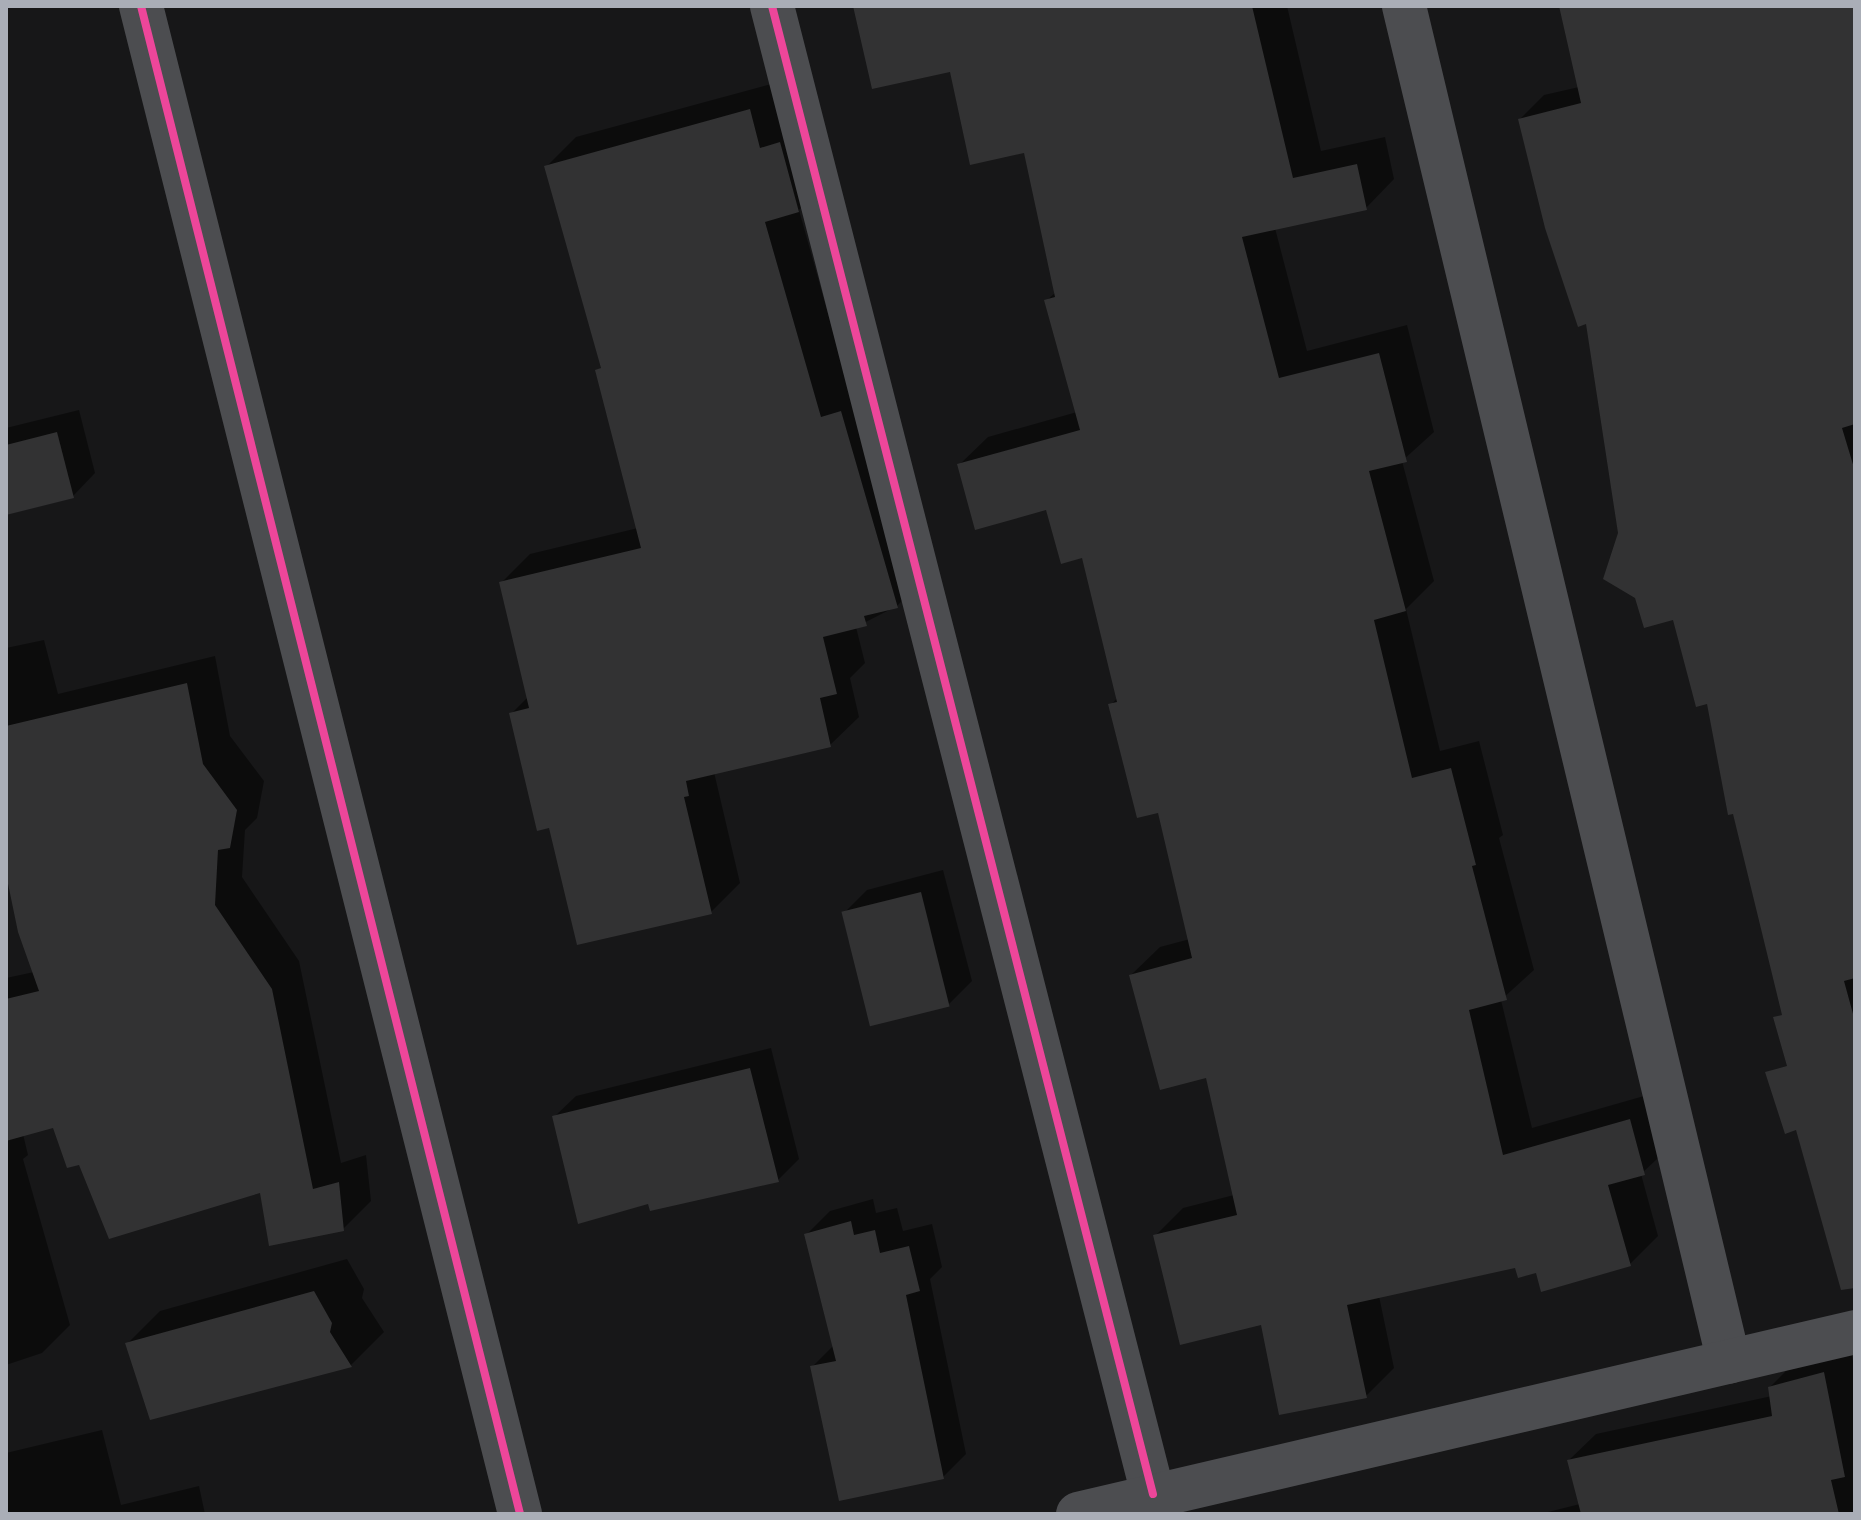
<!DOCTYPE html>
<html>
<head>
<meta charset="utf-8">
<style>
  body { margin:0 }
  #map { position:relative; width:1861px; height:1520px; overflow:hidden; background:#171718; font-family:Arial,sans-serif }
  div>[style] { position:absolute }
  .shadow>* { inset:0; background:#0007 }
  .building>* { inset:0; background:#323233; transform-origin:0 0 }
  .minor>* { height:44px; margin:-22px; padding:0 22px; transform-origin:22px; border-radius:22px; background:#4c4d50 }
  .cycleway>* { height:8px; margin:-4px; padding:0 4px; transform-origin:4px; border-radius:4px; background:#ed469a }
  span { translate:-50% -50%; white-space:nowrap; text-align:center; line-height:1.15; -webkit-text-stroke:8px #121213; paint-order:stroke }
  .frame { position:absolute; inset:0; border:8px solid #aaaeb7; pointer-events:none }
</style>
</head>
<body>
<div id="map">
  <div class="shadow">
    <i style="clip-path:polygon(855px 6px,1287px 6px,1321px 151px,1385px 137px,1394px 179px,1366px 208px,1275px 228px,1307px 351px,1407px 325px,1434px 432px,1402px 461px,1434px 581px,1406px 609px,1440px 751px,1479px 741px,1503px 835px,1499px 838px,1534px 970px,1501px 1000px,1532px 1128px,1658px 1092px,1672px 1145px,1641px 1174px,1658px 1236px,1630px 1264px,1537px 1270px,1517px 1266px,1379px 1296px,1394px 1368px,1366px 1396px,1155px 1236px,1183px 1208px,1234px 1195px,1208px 1075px,1131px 975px,1160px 947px,1190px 939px,1160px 811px,1111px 705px,1118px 697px,1083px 555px,1047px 508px,959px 465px,988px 437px,1077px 412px,1046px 301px,1056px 292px,1025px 150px,952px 69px)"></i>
    <i style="clip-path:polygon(1561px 6px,1855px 6px,1855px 1100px,1675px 617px,1637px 596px,1620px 533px,1587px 322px,1520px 119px,1544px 95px,1579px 87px)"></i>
    <i style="clip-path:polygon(779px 82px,827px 182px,799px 210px,849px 389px,925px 577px,897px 606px,856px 627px,865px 663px,850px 678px,859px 717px,830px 745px,714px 772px,740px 883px,711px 912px,551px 826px,512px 713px,528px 697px,501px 583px,530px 554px,638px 528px,597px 371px,603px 366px,547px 166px,576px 137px)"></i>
    <i style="clip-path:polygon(79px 410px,95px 473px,73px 496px,6px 513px,6px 428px)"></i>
    <i style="clip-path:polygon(44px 640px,58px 694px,215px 656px,230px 736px,264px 781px,257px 818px,245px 830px,242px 877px,299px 961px,341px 1163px,366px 1155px,371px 1201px,343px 1229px,262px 1191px,80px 1162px,55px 1125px,23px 1134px,28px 1155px,23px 1159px,70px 1325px,42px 1353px,6px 1365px,6px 978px,34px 972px,6px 867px,6px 648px)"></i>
    <i style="clip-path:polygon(943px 870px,972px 981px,949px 1004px,844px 913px,867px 890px)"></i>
    <i style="clip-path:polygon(771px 1048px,799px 1159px,778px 1180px,650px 1201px,554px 1117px,576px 1096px)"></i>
    <i style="clip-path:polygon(873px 1199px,876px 1213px,897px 1208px,903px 1231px,932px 1224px,942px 1267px,930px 1279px,966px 1454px,943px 1477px,812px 1367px,834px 1345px,807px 1234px,830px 1211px)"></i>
    <i style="clip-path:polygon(347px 1259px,364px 1289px,362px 1298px,384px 1332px,351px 1365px,151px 1417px,127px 1344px,160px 1311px)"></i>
    <i style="clip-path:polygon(1850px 1346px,1855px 1371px,1855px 1514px,1540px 1514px,1580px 1504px,1569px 1460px,1596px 1434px,1772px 1396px,1770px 1387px,1797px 1360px)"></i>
    <i style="clip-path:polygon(102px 1430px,121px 1505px,199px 1486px,205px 1514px,6px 1514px,6px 1453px)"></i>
  </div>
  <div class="building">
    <i style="clip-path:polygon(853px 6px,1252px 6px,1293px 178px,1357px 164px,1367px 210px,1242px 237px,1279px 378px,1379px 353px,1407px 462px,1369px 471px,1406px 611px,1374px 620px,1412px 778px,1451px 768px,1476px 865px,1472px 866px,1507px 1000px,1469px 1010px,1503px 1155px,1630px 1119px,1645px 1175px,1608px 1185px,1631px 1266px,1541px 1292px,1536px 1273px,1518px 1278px,1515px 1268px,1347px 1305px,1367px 1398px,1279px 1415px,1261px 1325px,1180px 1345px,1153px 1235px,1237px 1215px,1206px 1078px,1160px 1090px,1129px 975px,1192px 958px,1158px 813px,1137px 818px,1108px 704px,1117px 702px,1082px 558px,1061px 564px,1046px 510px,975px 530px,957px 464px,1080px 430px,1044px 300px,1055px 297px,1024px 153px,970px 165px,950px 72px,872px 89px)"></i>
    <i style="clip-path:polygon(1559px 6px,1855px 6px,1855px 424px,1842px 428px,1855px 471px,1855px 978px,1844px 981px,1855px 1021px,1855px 1288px,1841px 1290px,1796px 1130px,1785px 1134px,1765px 1072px,1787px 1066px,1773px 1017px,1782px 1015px,1733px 814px,1728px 815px,1707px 704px,1696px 707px,1673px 620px,1644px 628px,1635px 598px,1603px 579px,1618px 533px,1586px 324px,1578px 327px,1545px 228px,1518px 119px,1581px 103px)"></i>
    <i style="clip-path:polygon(750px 109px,760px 148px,780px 142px,799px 212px,765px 222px,821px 417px,841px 411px,898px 608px,864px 616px,867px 626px,823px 637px,837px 694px,820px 698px,831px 747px,686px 781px,689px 796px,684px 797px,712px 914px,577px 945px,549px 828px,537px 831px,509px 713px,529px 708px,499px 582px,641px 548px,595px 370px,601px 368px,544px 166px)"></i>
    <i style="clip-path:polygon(57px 432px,74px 498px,6px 515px,6px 445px)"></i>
    <i style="clip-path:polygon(187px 683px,203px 764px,237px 810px,230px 848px,218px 850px,215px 905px,272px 989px,313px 1189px,339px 1182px,344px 1231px,269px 1246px,260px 1193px,109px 1239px,79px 1165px,67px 1168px,53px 1128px,6px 1141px,6px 999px,39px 991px,18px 932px,6px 874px,6px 726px)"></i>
    <i style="left:921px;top:892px;width:118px;height:82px;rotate:76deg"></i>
    <i style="clip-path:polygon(750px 1068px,779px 1182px,650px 1211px,648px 1204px,578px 1224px,552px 1116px)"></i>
    <i style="clip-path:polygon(851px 1221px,854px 1235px,875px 1230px,880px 1253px,909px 1246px,920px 1291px,906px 1295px,944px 1479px,839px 1501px,810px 1366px,836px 1361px,804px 1234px)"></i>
    <i style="clip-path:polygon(314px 1291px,332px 1323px,330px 1332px,352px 1367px,150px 1420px,125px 1343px)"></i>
    <i style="clip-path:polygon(1824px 1372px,1845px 1477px,1831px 1480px,1839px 1514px,1581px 1514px,1567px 1460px,1772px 1416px,1768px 1387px)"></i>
  </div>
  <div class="minor">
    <i style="left:141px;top:6px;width:1555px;rotate:75.89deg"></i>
    <i style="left:772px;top:6px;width:1536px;rotate:75.64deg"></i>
    <i style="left:1404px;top:6px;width:1394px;rotate:76.52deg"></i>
    <i style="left:1078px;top:1514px;width:798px;rotate:-13.18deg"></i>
  </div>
  <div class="cycleway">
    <i style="left:141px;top:6px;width:1555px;rotate:75.89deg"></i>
    <i style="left:772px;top:6px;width:1536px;rotate:75.64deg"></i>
  </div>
  <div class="frame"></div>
</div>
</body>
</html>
